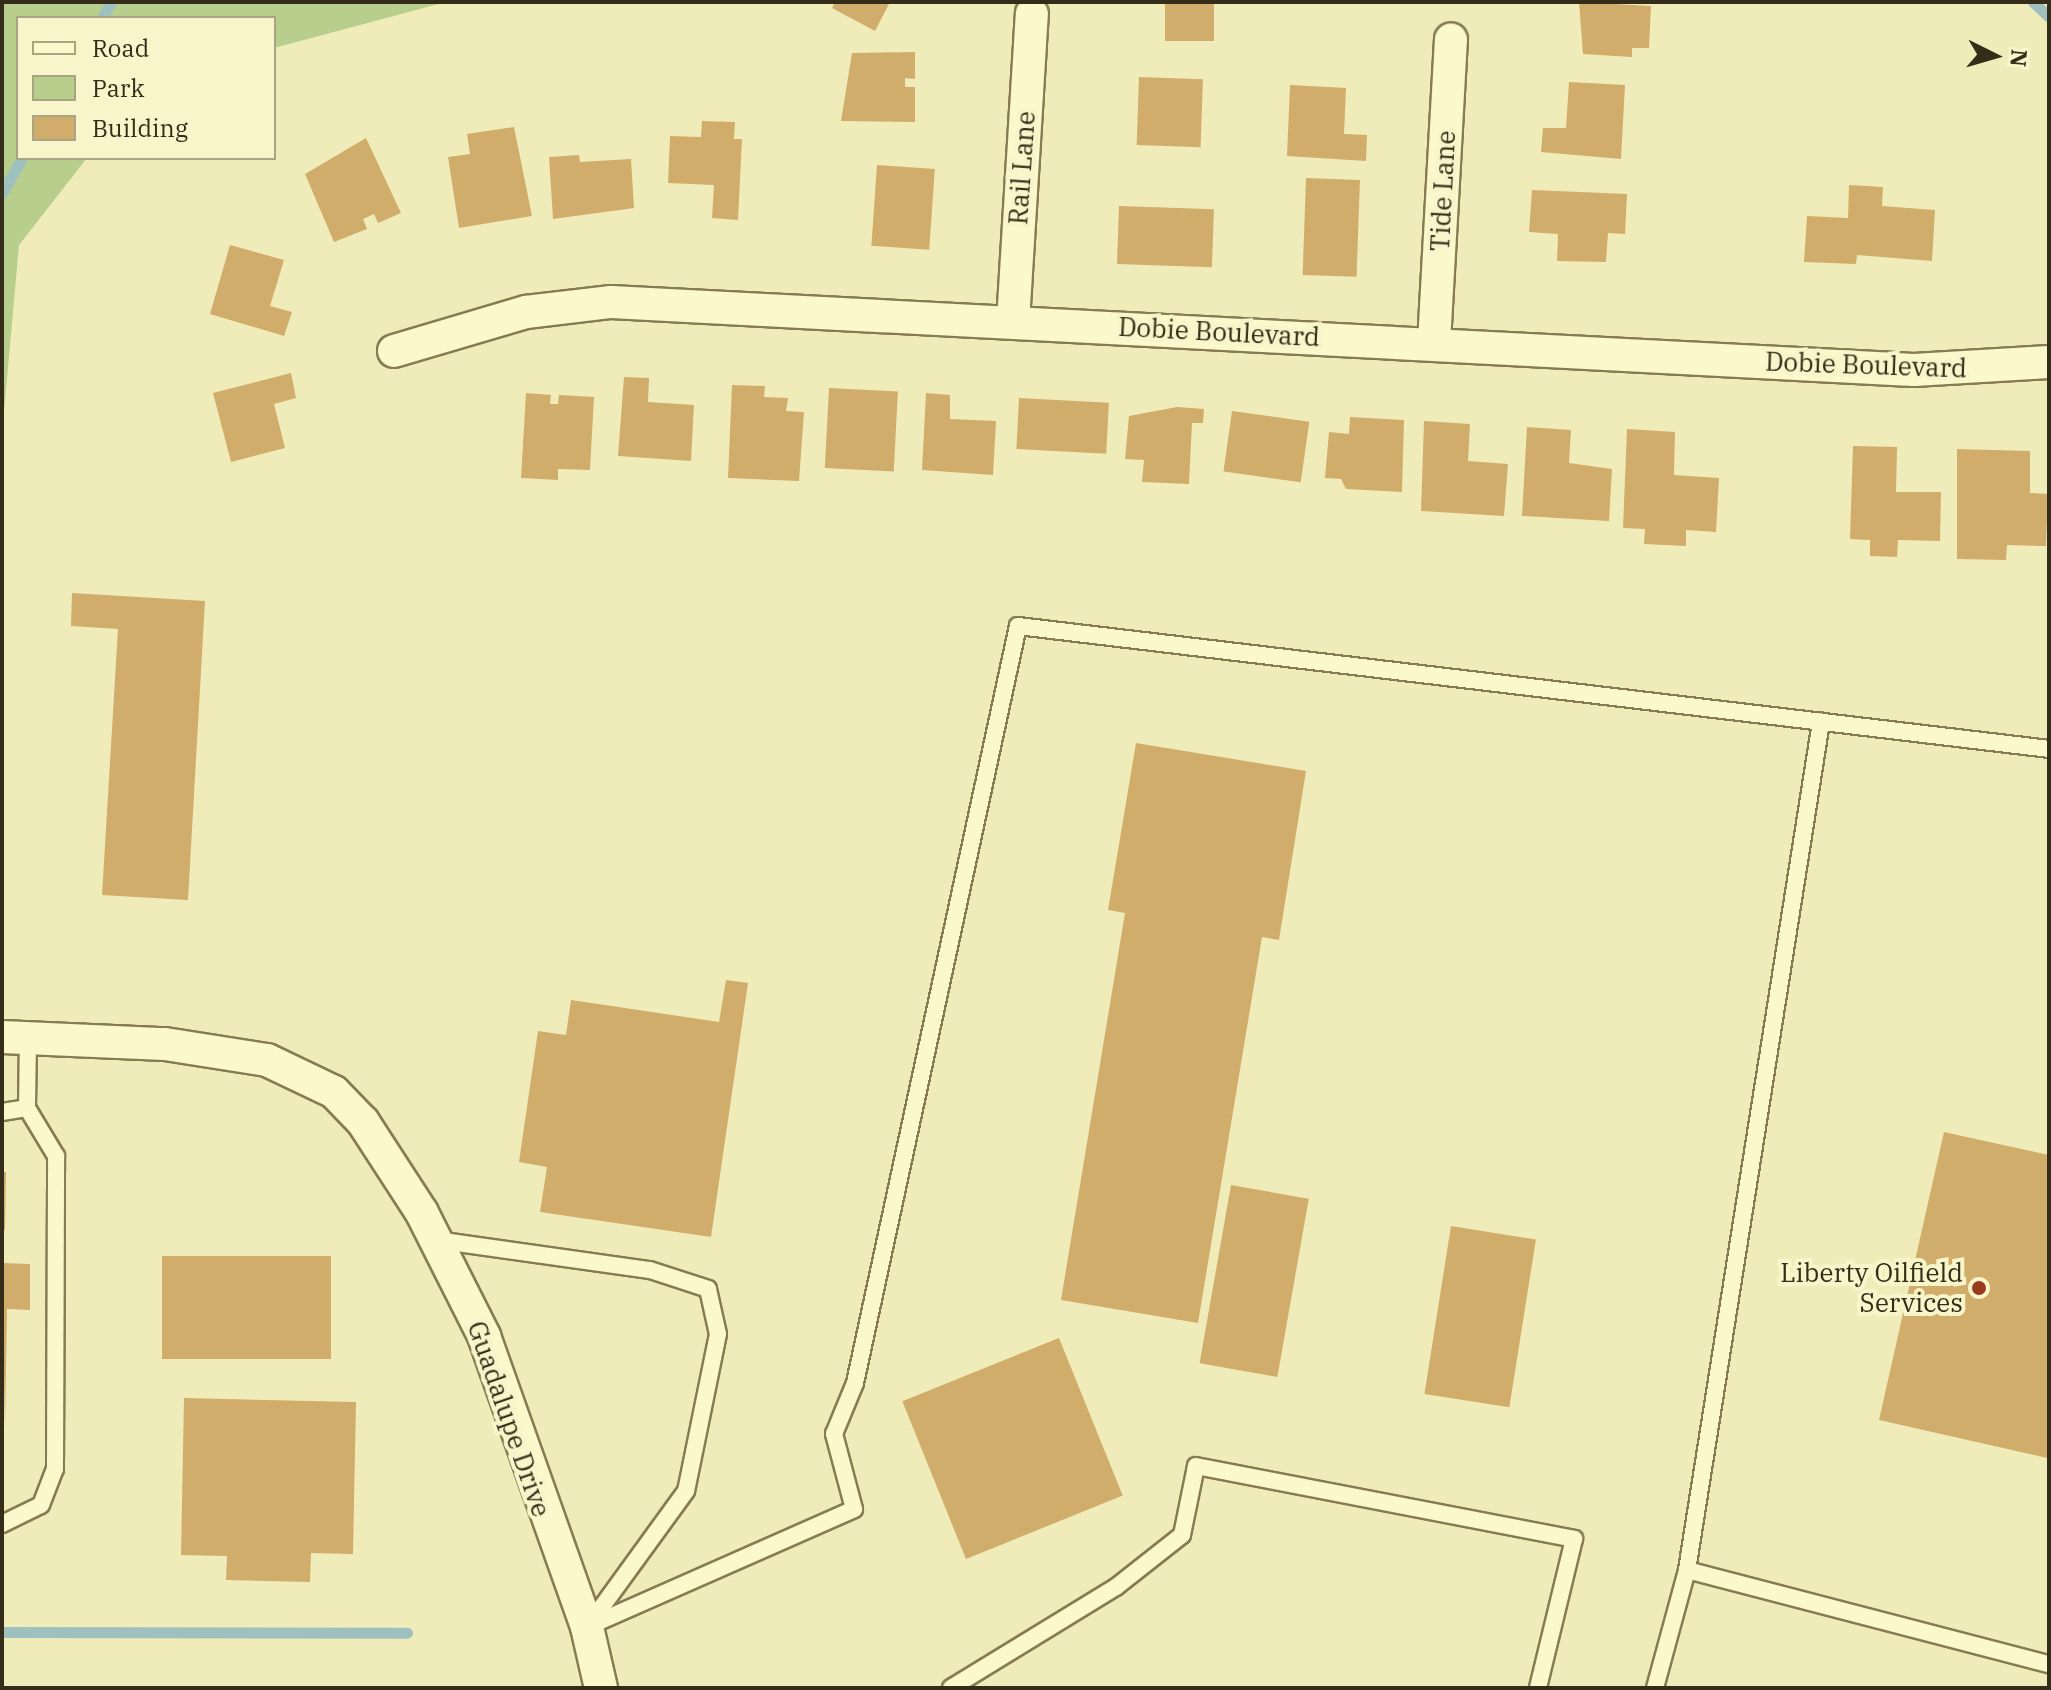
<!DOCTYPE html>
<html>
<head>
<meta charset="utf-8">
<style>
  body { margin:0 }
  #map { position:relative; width:2051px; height:1690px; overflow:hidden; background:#f0ecb9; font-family:"IBM Plex Serif",serif }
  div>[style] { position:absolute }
  .green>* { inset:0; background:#b8ce8d }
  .stream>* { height:11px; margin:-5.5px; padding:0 5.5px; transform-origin:5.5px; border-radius:5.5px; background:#9ec0be }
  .building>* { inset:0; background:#d1ad6c; transform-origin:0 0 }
  .roads { filter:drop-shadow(2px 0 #877b53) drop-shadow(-2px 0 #877b53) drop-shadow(0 2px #877b53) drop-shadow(0 -2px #877b53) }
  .service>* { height:16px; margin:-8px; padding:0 8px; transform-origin:8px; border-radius:8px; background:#fbf8cc }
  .minor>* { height:32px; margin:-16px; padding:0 16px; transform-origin:16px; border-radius:16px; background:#fbf8cc }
  .dots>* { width:22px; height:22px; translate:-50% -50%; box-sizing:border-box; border:4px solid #f7f5c9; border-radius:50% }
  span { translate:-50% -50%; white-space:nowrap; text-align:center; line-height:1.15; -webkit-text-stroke:8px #f7f5c9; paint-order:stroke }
  .street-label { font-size:26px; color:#352d19 }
  .poi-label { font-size:26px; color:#352d19 }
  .right { translate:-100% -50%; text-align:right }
  .frame { position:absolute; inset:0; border:4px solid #352d19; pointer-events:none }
  .legend { position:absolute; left:16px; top:16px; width:260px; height:144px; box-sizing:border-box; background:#f7f5c9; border:2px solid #a9a583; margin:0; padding:10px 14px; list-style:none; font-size:24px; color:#352d19 }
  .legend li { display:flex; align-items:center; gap:16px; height:40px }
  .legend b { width:40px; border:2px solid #a9a583 }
  .north { position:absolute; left:1955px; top:16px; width:80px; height:80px; -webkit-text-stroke:6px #f7f5c9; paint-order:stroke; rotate:95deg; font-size:22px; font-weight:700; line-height:32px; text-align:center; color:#352d19 }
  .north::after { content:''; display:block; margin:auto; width:28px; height:36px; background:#352d19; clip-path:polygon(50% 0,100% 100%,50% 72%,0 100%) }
</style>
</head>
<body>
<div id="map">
  <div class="green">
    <i style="clip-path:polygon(2px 2px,446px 2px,274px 48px,274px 18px,18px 18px,18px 158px,87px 158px,19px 245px,2px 434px)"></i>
  </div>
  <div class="stream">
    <i style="left:2033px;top:2px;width:22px;rotate:43deg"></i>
    <i style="left:102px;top:18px;width:18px;rotate:-61deg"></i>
    <i style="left:2px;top:193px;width:40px;rotate:-60.3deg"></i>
    <i style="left:2px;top:1632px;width:405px;rotate:0.1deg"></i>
  </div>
  <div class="building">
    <i style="clip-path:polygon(835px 2px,890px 2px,875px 31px,832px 8px)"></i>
    <i style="left:1165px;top:2px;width:49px;height:39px"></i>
    <i style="clip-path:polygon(1579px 2px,1651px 6px,1649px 48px,1632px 48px,1632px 57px,1583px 54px)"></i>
    <i style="clip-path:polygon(915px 52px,915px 79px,905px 78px,905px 87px,915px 87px,915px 122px,841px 121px,852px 53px)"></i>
    <i style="left:1139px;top:77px;width:64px;height:68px;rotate:2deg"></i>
    <i style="clip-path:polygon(1569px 82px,1625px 85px,1621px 159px,1541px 152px,1543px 128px,1566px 128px)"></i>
    <i style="clip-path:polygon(1290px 85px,1346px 88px,1344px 134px,1367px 135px,1366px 161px,1287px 156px)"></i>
    <i style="clip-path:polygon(702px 121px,735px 122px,734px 139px,742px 139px,738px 220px,712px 218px,714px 185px,668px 183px,670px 136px,701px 137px)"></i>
    <i style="clip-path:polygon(514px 127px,532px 216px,459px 228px,448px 157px,470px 154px,467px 134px)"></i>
    <i style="clip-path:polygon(366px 138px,401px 213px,378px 223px,374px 214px,363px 219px,367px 229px,334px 242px,305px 174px)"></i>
    <i style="clip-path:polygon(579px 155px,580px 162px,631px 159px,634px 208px,553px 219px,549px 157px)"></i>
    <i style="left:877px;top:165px;width:58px;height:81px;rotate:4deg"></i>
    <i style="left:1306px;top:178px;width:54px;height:97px;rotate:2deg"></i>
    <i style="clip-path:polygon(1849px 185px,1883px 187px,1882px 206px,1935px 210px,1932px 261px,1857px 255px,1856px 264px,1804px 262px,1807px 216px,1848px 218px)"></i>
    <i style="clip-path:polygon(1532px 190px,1627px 194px,1625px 234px,1608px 233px,1606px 262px,1557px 261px,1558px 234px,1529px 232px)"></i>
    <i style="left:1119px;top:206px;width:95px;height:58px;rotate:2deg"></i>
    <i style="clip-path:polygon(230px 245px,284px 260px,270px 306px,292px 312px,284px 336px,210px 314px)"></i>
    <i style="clip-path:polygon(291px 373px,296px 398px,274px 404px,285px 448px,231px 462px,213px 393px)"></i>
    <i style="clip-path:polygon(624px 377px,649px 378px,648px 402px,694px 405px,691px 461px,618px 456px)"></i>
    <i style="clip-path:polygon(732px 385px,765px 386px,764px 397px,788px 398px,786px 411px,804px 412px,799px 481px,728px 478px)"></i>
    <i style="left:829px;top:388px;width:69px;height:80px;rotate:3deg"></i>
    <i style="clip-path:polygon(526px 393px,551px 395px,550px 404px,558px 404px,559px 395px,594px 397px,590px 470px,558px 469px,558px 480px,521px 478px)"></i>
    <i style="clip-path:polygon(926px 393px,950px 395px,950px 419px,996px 421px,993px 475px,922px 470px)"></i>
    <i style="left:1019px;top:398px;width:90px;height:51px;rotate:3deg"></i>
    <i style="clip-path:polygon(1177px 407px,1204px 409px,1203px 423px,1192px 423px,1189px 484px,1142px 482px,1144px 460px,1125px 459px,1129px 416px)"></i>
    <i style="left:1232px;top:411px;width:78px;height:61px;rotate:8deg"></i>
    <i style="clip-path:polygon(1350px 417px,1404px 420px,1402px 492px,1346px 489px,1341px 479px,1325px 478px,1329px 432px,1349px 434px)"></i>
    <i style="clip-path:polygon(1424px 421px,1470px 424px,1468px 461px,1508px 464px,1504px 516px,1421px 511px)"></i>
    <i style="clip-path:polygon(1527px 427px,1571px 430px,1569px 463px,1612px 469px,1609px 521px,1522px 516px)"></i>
    <i style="clip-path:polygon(1627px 429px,1675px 432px,1674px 475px,1719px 478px,1716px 532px,1686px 530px,1686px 546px,1644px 544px,1645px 529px,1623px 528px)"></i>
    <i style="clip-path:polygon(1853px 446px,1897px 447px,1896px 492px,1941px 492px,1940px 541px,1898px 540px,1897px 557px,1870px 556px,1870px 540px,1850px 539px)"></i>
    <i style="clip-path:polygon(1957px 449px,2030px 451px,2030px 493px,2048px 494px,2046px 546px,2007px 545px,2006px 560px,1957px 559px)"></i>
    <i style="clip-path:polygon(72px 593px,205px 601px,188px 900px,102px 895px,118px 629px,71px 626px)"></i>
    <i style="clip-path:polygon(1136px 743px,1306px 771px,1279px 940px,1262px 937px,1198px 1323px,1061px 1300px,1125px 913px,1108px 910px)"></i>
    <i style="clip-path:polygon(726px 980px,748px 983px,711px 1237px,540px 1212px,547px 1167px,519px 1162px,538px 1031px,566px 1035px,571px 1000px,719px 1022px)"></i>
    <i style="clip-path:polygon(1944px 1132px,2049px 1155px,2047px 1458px,1879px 1420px)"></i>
    <i style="clip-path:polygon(2px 1172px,6px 1172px,5px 1230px,2px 1230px)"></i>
    <i style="left:1231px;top:1185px;width:79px;height:181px;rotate:10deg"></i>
    <i style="left:1451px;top:1226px;width:86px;height:170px;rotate:9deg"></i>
    <i style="left:162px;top:1256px;width:169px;height:103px"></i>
    <i style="clip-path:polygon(2px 1263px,30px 1264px,30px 1310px,7px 1309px,5px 1430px)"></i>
    <i style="left:1059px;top:1338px;width:170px;height:169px;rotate:68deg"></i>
    <i style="clip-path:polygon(184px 1398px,356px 1402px,353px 1554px,311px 1553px,310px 1582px,226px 1580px,227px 1556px,181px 1555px)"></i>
  </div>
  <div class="roads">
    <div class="service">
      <i style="left:2px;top:1112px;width:25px;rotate:-9deg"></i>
      <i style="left:27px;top:1108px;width:70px;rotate:-89.2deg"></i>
      <i style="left:436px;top:1240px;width:216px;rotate:8deg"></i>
      <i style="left:650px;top:1270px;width:61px;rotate:18.1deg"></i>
      <i style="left:708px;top:1289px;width:46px;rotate:77.5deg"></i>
      <i style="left:718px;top:1334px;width:160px;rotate:101.5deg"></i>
      <i style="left:686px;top:1491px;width:167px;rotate:126deg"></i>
      <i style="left:2px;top:1524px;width:43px;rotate:-26deg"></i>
      <i style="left:41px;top:1505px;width:39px;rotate:-69deg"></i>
      <i style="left:55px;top:1469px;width:313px;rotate:-89.8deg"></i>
      <i style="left:56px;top:1156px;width:56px;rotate:-121.1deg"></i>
      <i style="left:1687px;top:1570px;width:859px;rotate:-81.02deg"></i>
      <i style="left:587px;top:1627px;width:292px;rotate:-23.8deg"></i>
      <i style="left:854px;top:1509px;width:78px;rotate:-104.9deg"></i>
      <i style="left:834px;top:1434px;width:55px;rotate:-67.6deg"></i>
      <i style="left:855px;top:1383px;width:774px;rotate:-77.85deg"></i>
      <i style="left:1018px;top:626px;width:1038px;rotate:6.8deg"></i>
      <i style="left:951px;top:1688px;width:193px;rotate:-31.5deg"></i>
      <i style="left:1116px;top:1587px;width:84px;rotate:-38.2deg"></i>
      <i style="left:1182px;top:1535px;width:70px;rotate:-78.5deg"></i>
      <i style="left:1196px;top:1466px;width:385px;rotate:10.9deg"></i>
      <i style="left:1574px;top:1539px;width:153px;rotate:103.6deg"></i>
      <i style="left:1655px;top:1688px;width:122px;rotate:-74.8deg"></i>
      <i style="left:1687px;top:1570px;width:374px;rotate:14.6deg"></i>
    </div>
    <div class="minor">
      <i style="left:1013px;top:322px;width:309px;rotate:-86.5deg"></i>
      <i style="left:1434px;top:343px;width:304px;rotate:-86.8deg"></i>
      <i style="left:394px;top:351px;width:138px;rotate:-16.5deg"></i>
      <i style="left:526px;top:312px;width:86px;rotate:-6.7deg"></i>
      <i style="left:611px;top:302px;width:1305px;rotate:2.99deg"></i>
      <i style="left:1914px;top:370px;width:135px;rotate:-3.4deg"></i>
      <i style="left:2px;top:1037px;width:163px;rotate:2.5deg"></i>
      <i style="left:165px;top:1044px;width:103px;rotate:8.9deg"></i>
      <i style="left:267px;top:1060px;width:74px;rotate:25.5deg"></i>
      <i style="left:334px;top:1092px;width:42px;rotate:46deg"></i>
      <i style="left:363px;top:1122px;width:108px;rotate:57deg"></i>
      <i style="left:422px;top:1213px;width:138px;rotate:63.2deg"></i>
      <i style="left:484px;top:1336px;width:309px;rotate:70.5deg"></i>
      <i style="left:587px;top:1627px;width:63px;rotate:77.1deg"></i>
    </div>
  </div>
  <div class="dots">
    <i style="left:1979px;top:1288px;background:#9a3b20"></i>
  </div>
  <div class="street-label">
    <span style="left:1022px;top:168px;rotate:-86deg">Rail Lane</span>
    <span style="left:1443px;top:191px;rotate:-87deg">Tide Lane</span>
    <span style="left:1219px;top:332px;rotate:3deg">Dobie Boulevard</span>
    <span style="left:1866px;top:365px;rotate:2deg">Dobie Boulevard</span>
    <span style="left:509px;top:1419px;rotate:71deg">Guadalupe Drive</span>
  </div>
  <div class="poi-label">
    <span class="right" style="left:1963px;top:1288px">Liberty Oilfield<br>Services</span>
  </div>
  <div class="frame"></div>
  <ul class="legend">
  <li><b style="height:10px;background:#fbf8cc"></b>Road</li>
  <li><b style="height:22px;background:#b8ce8d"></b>Park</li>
  <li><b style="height:22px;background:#d1ad6c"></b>Building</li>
  </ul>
  <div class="north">N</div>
</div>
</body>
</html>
